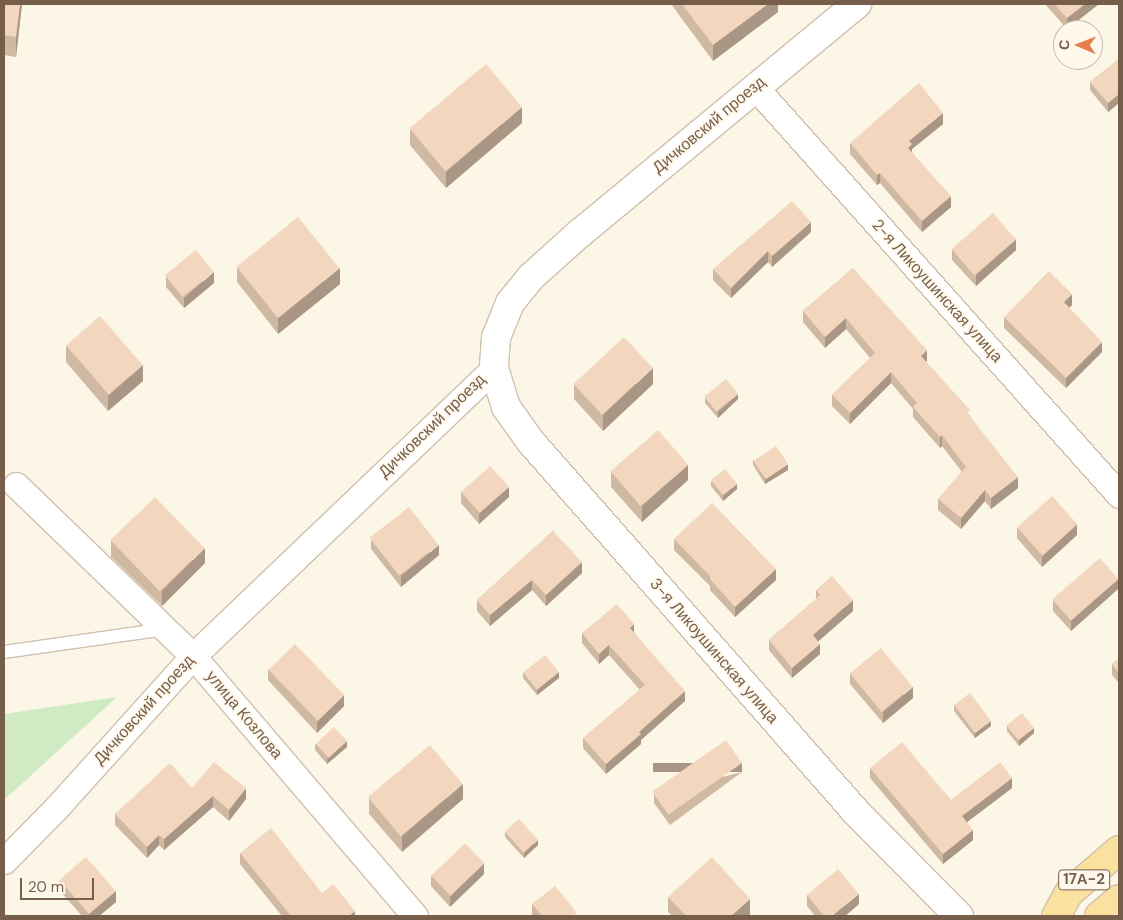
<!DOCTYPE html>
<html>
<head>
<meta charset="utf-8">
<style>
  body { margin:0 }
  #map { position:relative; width:1123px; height:920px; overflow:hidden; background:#fcf6e6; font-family:"DM Sans",sans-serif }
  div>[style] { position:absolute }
  .green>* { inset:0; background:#d0eac4 }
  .roads { filter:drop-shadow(1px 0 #d0c1af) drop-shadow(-1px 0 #d0c1af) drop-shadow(0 1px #d0c1af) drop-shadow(0 -1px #d0c1af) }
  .service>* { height:12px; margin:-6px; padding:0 6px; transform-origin:6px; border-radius:6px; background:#fff }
  .minor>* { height:25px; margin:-12.5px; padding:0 12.5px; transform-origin:12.5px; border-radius:12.5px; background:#fff }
  .tertiary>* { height:28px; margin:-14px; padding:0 14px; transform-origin:14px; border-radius:14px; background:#fff }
  .primary>* { height:28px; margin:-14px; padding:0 14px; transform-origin:14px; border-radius:14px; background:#fae19f }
  .wall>* { inset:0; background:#d0b9a3 }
  .shaded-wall>* { inset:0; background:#a99685; transform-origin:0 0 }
  .building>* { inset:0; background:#f2d7be; transform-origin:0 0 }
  span { translate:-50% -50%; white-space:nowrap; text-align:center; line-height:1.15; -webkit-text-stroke:4px #fff9ed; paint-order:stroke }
  .shield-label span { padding:1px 4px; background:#fff9ed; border:1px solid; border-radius:4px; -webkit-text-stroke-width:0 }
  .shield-label { font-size:15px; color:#765e4b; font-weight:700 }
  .street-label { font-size:16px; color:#765e4b }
  .frame { position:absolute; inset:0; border:5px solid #765e4b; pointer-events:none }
  .north { position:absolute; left:1053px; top:20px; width:50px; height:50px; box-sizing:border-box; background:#fff9ed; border:1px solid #c8bbac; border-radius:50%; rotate:271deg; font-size:14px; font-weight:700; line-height:20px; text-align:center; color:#765e4b }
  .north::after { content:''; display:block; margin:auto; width:18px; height:22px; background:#e57d4c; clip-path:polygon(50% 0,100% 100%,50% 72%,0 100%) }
  .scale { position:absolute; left:20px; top:878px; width:74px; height:22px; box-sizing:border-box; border:2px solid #765e4b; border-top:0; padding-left:6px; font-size:15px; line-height:18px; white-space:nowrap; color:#765e4b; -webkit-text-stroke:4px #fff9ed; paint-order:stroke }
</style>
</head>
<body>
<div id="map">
  <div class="green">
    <i style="clip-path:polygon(117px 697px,4px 800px,4px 714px)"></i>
  </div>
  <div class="roads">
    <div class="service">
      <i style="left:4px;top:652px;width:163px;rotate:-8.1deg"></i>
    </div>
    <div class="minor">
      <i style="left:755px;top:87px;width:547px;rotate:48.26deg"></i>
      <i style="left:16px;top:485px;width:246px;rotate:44deg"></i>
      <i style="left:193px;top:656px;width:342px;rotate:49.5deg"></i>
      <i style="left:4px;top:861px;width:76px;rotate:-45.5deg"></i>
      <i style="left:57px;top:807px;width:203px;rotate:-48deg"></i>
      <i style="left:193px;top:656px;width:417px;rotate:-43.7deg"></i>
    </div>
    <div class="tertiary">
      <i style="left:857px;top:4px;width:358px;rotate:140.4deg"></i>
      <i style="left:581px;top:232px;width:67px;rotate:138deg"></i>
      <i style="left:531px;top:277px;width:33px;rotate:129deg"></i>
      <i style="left:510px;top:303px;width:37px;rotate:112deg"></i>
      <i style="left:496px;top:337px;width:31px;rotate:94deg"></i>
      <i style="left:494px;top:368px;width:41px;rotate:72.9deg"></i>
      <i style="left:506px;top:407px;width:43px;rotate:54.5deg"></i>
      <i style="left:531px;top:442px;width:490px;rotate:48.7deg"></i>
      <i style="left:854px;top:810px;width:149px;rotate:45.3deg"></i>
    </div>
    <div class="primary">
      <i style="left:1056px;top:916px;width:26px;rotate:-61deg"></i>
      <i style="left:1069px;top:893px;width:66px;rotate:-40.7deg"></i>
      <i style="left:1099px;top:916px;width:26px;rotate:-40deg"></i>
    </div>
  </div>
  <div class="wall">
    <i style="clip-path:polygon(4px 4px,22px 4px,16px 57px,4px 55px)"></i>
    <i style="clip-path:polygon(671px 4px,778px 4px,778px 12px,713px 61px)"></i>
    <i style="clip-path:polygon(1045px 4px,1099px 4px,1067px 29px)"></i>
    <i style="clip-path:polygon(1119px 59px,1119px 103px,1108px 112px,1090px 90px,1090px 82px)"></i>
    <i style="clip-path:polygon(522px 123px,446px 188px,410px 145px,410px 129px)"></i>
    <i style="clip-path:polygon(943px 124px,912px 149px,912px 152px,951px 207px,922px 232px,880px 183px,877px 185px,850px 154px,850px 143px)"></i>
    <i style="clip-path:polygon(811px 232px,772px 267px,768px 262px,731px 298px,713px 280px,713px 269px)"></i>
    <i style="clip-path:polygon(952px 249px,1016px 250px,976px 286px,952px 260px)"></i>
    <i style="clip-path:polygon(237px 267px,340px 284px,278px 334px,237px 282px)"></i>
    <i style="clip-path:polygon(853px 268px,927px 361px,926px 362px,970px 416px,1018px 488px,991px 509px,985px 501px,961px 529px,938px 510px,938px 499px,962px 472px,942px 446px,940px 448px,913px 417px,913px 409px,891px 383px,850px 424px,832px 406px,832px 395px,870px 358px,846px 329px,825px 348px,803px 322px,803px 311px)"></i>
    <i style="clip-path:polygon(166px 276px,214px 283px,184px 308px,166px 287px)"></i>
    <i style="clip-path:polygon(1072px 305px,1069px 308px,1102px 352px,1066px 388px,1004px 328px,1004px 317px)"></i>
    <i style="clip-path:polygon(66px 346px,143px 381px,108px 411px,66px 362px)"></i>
    <i style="clip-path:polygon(574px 384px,653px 384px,603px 431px,574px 399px)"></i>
    <i style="clip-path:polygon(705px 398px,738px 399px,718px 418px,705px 403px)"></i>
    <i style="clip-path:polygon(753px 460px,788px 470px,765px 484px,753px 465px)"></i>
    <i style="clip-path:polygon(611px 472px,688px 480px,642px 522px,611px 487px)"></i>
    <i style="clip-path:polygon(711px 481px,737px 489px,723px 501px,711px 486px)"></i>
    <i style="clip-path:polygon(461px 492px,509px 497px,479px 524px,461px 503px)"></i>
    <i style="clip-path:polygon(1017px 528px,1077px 535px,1042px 567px,1017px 538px)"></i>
    <i style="clip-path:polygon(553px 531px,582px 573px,546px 606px,532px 590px,490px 626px,477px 611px,477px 600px)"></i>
    <i style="clip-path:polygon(371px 539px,439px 555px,401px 587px,371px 549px)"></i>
    <i style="clip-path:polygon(674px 539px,776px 580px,735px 617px,710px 590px,710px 586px,674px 550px)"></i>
    <i style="clip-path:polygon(111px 541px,205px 563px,162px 606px,111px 557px)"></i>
    <i style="clip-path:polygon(1118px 589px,1071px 631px,1053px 611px,1053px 600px)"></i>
    <i style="clip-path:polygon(816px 590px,853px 611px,818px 641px,820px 654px,792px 678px,769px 650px,769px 640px,816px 599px)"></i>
    <i style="clip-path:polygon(634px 632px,685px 701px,641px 740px,641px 744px,606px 774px,583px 748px,583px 738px,640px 690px,609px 655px,599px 664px,582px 643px,582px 633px)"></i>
    <i style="clip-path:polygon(1119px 658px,1119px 683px,1112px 675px,1112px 664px)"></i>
    <i style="clip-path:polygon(268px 669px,344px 706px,317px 733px,268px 680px)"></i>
    <i style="clip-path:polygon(523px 673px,559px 678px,537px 695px,523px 678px)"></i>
    <i style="clip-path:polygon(850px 673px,913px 698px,883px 723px,850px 684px)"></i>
    <i style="clip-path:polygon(954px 705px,991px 726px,975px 738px,954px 711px)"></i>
    <i style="clip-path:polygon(1007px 726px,1034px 733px,1019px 746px,1007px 731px)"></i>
    <i style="clip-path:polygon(315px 744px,347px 747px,327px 764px,315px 750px)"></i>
    <i style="clip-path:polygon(870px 768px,951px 800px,1012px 788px,967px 822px,973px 840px,943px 864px,870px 778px)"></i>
    <i style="clip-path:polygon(742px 772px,670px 825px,654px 803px,654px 794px)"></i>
    <i style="clip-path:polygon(192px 788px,246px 799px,229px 821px,213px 807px,164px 850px,159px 845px,147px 858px,115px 825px,115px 814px)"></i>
    <i style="clip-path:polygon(369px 798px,463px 799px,402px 852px,369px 814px)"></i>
    <i style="clip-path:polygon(505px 832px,538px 845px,524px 858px,505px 837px)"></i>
    <i style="clip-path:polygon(240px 853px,322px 893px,355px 916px,282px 916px,240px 864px)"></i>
    <i style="clip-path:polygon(484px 874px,450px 907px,431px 886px,431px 876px)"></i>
    <i style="clip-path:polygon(60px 880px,116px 902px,99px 916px,82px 916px,60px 891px)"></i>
    <i style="clip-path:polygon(807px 895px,859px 904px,845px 916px,815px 916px,807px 906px)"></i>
    <i style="clip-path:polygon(668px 897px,750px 915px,748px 916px,672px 916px,668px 912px)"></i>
    <i style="clip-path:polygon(532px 904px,577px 916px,533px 916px,532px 915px)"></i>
  </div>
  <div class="shaded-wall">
    <i style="clip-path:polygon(20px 4px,22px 4px,16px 57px,16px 37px)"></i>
    <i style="clip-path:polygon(768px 4px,778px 4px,778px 12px,713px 61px,713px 45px)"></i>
    <i style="clip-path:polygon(1085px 4px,1099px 4px,1067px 29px,1067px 18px)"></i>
    <i style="clip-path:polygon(1119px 94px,1119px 103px,1108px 112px,1108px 103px)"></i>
    <i style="clip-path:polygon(522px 107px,522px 123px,446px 188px,446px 172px)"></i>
    <i style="clip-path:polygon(943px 113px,943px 124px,912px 149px,912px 155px,908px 148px,909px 141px)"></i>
    <i style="clip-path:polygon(880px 173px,880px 183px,877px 185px,877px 175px)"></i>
    <i style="clip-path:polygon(951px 196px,951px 207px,922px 232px,922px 221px)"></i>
    <i style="clip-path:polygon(811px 222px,811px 232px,772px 267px,772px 256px)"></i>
    <i style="clip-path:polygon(1016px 239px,1016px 250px,976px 286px,976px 275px)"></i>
    <i style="clip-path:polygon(768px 251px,768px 262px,731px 298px,731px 288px)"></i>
    <i style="clip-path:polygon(340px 268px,340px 284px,278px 334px,278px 318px)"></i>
    <i style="clip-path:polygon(214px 272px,214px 283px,184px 308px,184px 298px)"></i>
    <i style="clip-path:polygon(1072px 294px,1072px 305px,1064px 313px,1064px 302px)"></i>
    <i style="clip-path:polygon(846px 318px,846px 329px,825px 348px,825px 337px)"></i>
    <i style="clip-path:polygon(1102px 342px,1102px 352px,1066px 388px,1066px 378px)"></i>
    <i style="clip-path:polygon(927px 350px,927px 361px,921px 366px,921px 356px)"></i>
    <i style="clip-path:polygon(143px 365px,143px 381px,108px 411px,108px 396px)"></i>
    <i style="clip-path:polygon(653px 368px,653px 384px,603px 431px,603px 415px)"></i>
    <i style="clip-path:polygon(891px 372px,891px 383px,850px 424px,850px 413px)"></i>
    <i style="clip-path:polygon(738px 394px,738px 399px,718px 418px,718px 412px)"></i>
    <i style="clip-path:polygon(942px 435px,942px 446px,940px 448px,940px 437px)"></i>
    <i style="clip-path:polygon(788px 464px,788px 470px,765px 484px,765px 478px)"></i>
    <i style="clip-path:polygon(688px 465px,688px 480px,642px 522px,642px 506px)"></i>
    <i style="clip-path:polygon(1018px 477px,1018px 488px,991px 509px,991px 498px)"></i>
    <i style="clip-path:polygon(737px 484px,737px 489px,723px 501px,723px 496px)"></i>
    <i style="clip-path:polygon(509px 487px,509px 497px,479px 524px,479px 513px)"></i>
    <i style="clip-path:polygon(985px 490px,985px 501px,961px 529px,961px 518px)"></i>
    <i style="clip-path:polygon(1077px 524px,1077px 535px,1042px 567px,1042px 556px)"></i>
    <i style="clip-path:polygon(439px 545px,439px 555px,401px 587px,401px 576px)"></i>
    <i style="clip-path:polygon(205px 548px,205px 563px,162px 606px,162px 591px)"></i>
    <i style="clip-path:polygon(582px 562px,582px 573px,546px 606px,546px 595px)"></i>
    <i style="clip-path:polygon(776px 569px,776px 580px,735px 617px,735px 607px)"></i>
    <i style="clip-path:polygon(1118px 579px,1118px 589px,1071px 631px,1071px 621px)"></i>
    <i style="clip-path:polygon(532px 580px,532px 590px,490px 626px,490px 615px)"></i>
    <i style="clip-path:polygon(853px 600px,853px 611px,813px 646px,813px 635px)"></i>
    <i style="clip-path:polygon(634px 624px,634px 635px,630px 628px)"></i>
    <i style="clip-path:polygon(820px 644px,820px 654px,792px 678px,792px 668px)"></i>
    <i style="clip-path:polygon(609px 645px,609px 655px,599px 664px,599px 654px)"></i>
    <i style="clip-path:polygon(559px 672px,559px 678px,537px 695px,537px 690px)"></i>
    <i style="clip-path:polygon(913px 687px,913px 698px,883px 723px,883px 712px)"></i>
    <i style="clip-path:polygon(685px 691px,685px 701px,641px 740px,641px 744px,606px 774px,606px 764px,639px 732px)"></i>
    <i style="clip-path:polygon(344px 695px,344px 706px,317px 733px,317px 722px)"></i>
    <i style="clip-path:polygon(991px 721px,991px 726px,975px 738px,975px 733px)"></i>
    <i style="clip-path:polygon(1034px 728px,1034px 733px,1019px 746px,1019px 740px)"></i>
    <i style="clip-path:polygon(347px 741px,347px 747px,327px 764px,327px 759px)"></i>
    <i style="left:742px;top:763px;width:9px;height:89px;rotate:90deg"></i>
    <i style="clip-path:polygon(1012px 778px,1012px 788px,962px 826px,962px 816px)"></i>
    <i style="clip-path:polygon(463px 784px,463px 799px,402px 852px,402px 836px)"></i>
    <i style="clip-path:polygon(246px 788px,246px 799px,229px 821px,229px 810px)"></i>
    <i style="clip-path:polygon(213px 796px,213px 807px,164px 850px,164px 839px)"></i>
    <i style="clip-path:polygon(973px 830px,973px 840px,943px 864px,943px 854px)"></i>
    <i style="clip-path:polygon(159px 835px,159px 845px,147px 858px,147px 847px)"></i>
    <i style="clip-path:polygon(538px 840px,538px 845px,524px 858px,524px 853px)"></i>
    <i style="clip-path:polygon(484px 863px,484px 874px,450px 907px,450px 896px)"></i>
    <i style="clip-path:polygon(116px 891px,116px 902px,99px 916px,89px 916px,89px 914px)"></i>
    <i style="clip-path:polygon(859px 894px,859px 904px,845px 916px,832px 916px)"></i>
    <i style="clip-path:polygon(750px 899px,750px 915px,748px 916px,731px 916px)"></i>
    <i style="clip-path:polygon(355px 911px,355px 916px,349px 916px)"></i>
  </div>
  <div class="building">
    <i style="clip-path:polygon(4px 4px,20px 4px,16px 37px,4px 35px)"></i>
    <i style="clip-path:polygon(682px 4px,768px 4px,713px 45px)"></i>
    <i style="clip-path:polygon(1054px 4px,1085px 4px,1067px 18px)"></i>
    <i style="clip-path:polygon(1119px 59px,1119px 94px,1108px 103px,1090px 82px)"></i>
    <i style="left:486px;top:64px;width:56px;height:100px;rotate:50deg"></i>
    <i style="clip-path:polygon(919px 83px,943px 113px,909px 141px,912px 144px,908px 148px,951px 196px,922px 221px,880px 173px,877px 175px,850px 143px)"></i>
    <i style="clip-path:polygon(792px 201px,811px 222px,772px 256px,768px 251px,731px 288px,713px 269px)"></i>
    <i style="left:993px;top:213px;width:35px;height:55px;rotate:49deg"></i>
    <i style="left:298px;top:217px;width:66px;height:79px;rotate:51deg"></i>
    <i style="left:196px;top:250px;width:28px;height:40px;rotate:51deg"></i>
    <i style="clip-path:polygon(853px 268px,927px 350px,921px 356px,970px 410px,967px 413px,1018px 477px,991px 498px,985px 490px,961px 518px,938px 499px,966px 467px,942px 435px,940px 437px,913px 407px,917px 403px,891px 372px,850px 413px,832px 395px,875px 353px,846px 318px,825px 337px,803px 311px)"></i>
    <i style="clip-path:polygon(1049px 271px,1072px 294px,1064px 302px,1102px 342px,1066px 378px,1004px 317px)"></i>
    <i style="left:100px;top:316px;width:65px;height:45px;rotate:49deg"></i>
    <i style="left:624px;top:337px;width:42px;height:69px;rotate:47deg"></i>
    <i style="left:726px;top:379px;width:19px;height:28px;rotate:51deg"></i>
    <i style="left:658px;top:430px;width:46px;height:63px;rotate:49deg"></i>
    <i style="left:776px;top:446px;width:22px;height:27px;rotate:56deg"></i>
    <i style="left:490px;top:466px;width:28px;height:39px;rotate:48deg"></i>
    <i style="left:725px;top:469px;width:19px;height:18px;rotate:51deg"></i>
    <i style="left:1052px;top:496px;width:38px;height:47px;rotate:48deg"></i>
    <i style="left:155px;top:497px;width:71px;height:62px;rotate:46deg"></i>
    <i style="clip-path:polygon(712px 503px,776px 569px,735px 607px,710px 579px,711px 577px,674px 539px)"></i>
    <i style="left:409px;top:507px;width:48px;height:50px;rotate:52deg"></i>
    <i style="clip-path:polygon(553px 531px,582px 562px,546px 595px,532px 580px,490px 615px,477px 600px)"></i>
    <i style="left:1100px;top:558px;width:28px;height:63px;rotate:49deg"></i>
    <i style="clip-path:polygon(832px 576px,853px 600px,813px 635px,820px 644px,792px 668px,769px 640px,820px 595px,816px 590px)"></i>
    <i style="clip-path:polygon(617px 604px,634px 624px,630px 628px,685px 691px,639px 732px,641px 734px,606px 764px,583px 738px,645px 685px,609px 645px,599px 654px,582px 633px)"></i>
    <i style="left:295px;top:644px;width:71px;height:37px;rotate:46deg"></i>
    <i style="left:881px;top:648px;width:50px;height:40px;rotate:51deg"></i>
    <i style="left:545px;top:655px;width:22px;height:28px;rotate:51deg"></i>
    <i style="clip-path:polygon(1119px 658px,1119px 673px,1112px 664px)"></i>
    <i style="left:970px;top:693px;width:35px;height:20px;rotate:53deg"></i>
    <i style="left:1022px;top:713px;width:19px;height:20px;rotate:51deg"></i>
    <i style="left:334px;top:727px;width:19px;height:25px;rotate:47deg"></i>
    <i style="left:726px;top:740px;width:28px;height:90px;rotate:55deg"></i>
    <i style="clip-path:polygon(902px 742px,951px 800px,1000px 762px,1012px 778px,962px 816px,973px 830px,943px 854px,870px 768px)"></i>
    <i style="left:430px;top:745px;width:51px;height:81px;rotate:50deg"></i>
    <i style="clip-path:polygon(214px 762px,246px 788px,229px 810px,213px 796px,164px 839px,159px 835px,147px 847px,115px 814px,170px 763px,192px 788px)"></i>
    <i style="left:519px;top:819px;width:28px;height:19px;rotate:48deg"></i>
    <i style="clip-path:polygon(271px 828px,322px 893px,333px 884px,355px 911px,349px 916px,291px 916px,240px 853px)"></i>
    <i style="left:465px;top:843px;width:28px;height:47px;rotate:46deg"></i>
    <i style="left:86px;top:857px;width:45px;height:35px;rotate:49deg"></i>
    <i style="clip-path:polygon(712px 857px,750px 899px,731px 916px,686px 916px,668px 897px)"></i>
    <i style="clip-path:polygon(838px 869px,859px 894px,832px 916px,824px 916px,807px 895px)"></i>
    <i style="clip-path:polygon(555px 886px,577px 913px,572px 916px,542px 916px,532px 904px)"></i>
  </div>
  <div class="shield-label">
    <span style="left:1084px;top:880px">17А-2</span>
  </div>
  <div class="street-label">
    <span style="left:709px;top:125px;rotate:-40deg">Дичковский проезд</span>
    <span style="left:937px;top:291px;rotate:48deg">2-я Ликоушинская улица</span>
    <span style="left:432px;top:426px;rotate:-44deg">Дичковский проезд</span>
    <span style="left:714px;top:651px;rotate:49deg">3-я Ликоушинская улица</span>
    <span style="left:144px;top:710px;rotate:-48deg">Дичковский проезд</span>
    <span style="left:244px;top:715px;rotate:50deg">улица Козлова</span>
  </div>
  <div class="frame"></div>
  <div class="north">С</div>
  <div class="scale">20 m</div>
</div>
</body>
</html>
